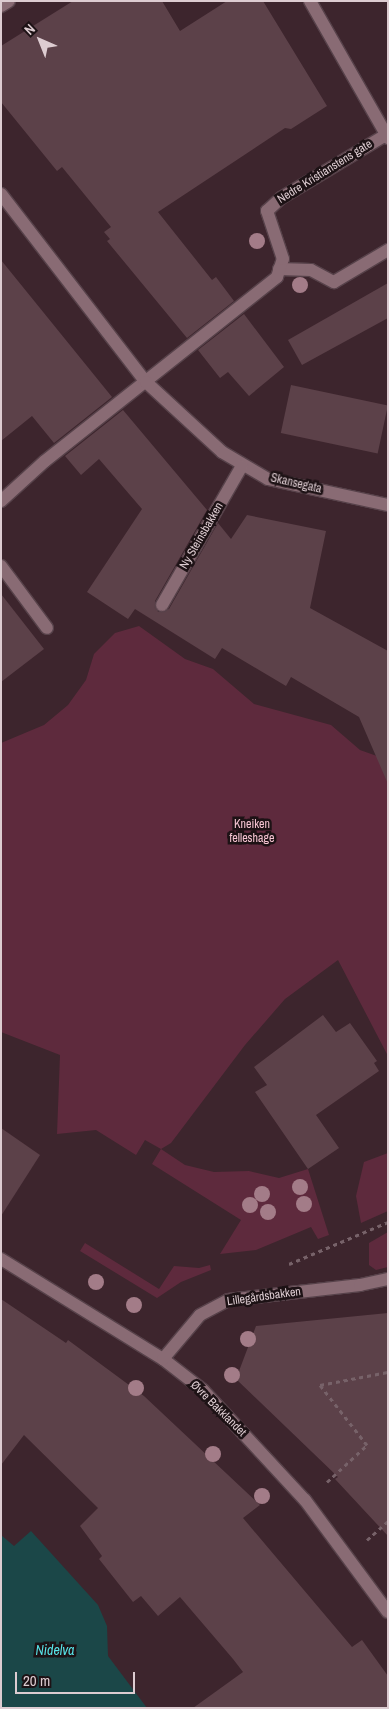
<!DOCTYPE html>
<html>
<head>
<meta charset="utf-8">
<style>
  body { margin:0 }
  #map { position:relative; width:389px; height:1709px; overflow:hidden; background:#3d252d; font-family:"Archivo Narrow",sans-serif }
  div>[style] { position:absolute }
  .green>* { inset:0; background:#5e2a3d }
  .water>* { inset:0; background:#1b4748 }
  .building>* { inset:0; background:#5c4149; transform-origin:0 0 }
  .path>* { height:3px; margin-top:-1.5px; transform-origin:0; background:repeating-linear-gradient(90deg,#776269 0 4px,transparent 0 8px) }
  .roads { filter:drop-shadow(1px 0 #57424a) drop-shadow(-1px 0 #57424a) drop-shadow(0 1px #57424a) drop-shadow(0 -1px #57424a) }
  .lane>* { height:12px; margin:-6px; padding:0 6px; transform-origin:6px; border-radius:6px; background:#896b74 }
  .street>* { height:12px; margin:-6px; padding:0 6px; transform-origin:6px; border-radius:6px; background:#896b74 }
  .secondary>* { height:12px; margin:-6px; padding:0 6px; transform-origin:6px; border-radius:6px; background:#896b74 }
  .trees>* { width:16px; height:16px; margin:-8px; border-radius:50%; background:#a37c88 }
  span { translate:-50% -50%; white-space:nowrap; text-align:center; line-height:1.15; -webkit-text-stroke:5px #1d1215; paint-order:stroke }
  .street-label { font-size:12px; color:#ddccd1 }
  .park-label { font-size:12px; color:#f6c4d2 }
  .water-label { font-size:14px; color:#58e5e9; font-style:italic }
  .frame { position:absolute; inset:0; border:2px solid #ddccd1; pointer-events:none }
  .north { position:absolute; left:15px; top:15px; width:50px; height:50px; -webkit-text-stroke:4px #1d1215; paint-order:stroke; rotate:316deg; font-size:14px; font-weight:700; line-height:20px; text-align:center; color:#ddccd1 }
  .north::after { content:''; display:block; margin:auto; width:18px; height:22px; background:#ddccd1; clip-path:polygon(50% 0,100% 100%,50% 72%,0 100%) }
  .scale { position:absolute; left:15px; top:1672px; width:120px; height:22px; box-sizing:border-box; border:2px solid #ddccd1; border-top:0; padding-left:6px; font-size:15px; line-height:18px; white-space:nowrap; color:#ddccd1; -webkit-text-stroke:4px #1d1215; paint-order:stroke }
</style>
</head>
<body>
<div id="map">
  <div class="green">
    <i style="clip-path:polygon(139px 626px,185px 659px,213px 669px,254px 704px,331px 725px,360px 750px,388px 760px,388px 1056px,338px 960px,285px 999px,245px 1045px,171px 1143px,161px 1149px,185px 1165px,214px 1172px,249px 1171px,279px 1178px,308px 1169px,329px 1235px,318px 1239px,311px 1227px,256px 1250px,220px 1254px,241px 1220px,152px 1164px,161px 1149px,145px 1140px,136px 1155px,96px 1130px,57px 1134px,60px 1055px,1px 1032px,1px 743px,44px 725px,68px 705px,86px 680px,94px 654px,115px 633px)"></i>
    <i style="clip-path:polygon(388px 1153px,388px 1211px,361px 1223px,356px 1196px,364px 1162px)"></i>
    <i style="clip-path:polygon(388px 1232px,388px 1267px,376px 1270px,369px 1265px,369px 1243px)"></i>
    <i style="clip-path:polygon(85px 1243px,159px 1289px,174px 1266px,199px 1268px,210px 1265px,211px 1270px,181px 1282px,157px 1298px,80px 1251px)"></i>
  </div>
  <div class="water">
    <i style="clip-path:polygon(31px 1531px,98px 1605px,107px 1626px,108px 1656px,147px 1708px,1px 1708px,1px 1535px,14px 1546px)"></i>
  </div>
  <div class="building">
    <i style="clip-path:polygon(73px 1px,162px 1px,180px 31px,227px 1px,263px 1px,327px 106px,291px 129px,285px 128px,158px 212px,212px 280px,216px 277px,234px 301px,187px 338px,107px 241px,110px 239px,104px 232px,111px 227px,62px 167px,57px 171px,1px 102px,1px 46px)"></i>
    <i style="clip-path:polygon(1px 260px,112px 397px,54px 443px,32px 416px,1px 441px)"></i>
    <i style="clip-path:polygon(388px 283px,388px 318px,302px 365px,288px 340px)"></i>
    <i style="clip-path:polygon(244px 314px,284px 367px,249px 396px,228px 372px,220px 378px,198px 350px)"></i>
    <i style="left:291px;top:385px;width:99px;height:49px;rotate:12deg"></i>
    <i style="clip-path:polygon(123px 410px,207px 510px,155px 601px,158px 612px,169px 609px,218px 523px,231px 539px,247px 515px,326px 531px,310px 608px,388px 651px,388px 784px,359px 717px,291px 677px,286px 686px,222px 648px,215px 659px,135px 609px,128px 619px,87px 592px,142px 509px,99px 459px,81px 475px,65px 456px)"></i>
    <i style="clip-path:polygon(1px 594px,44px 649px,1px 682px)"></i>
    <i style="clip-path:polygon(323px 1015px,336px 1032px,350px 1023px,377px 1061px,374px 1063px,379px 1071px,316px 1115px,339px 1148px,308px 1169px,255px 1092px,267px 1085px,254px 1067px)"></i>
    <i style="clip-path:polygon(1px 1128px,40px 1155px,1px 1216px)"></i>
    <i style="clip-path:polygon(1px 1299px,66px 1343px,68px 1340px,144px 1396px,260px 1505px,243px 1518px,352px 1647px,362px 1640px,388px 1676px,388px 1708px,193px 1708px,243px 1672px,233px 1659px,180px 1597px,158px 1616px,141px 1596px,133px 1602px,99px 1559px,102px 1556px,80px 1526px,98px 1508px,24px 1435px,1px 1465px)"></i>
    <i style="clip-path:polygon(388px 1313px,388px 1536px,335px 1479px,338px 1477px,236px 1379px,256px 1326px)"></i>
  </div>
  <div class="path">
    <i style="left:289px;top:1264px;width:108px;rotate:-23deg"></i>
    <i style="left:327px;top:1482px;width:54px;rotate:-42.8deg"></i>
    <i style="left:367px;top:1445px;width:76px;rotate:-128.1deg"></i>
    <i style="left:320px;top:1385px;width:69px;rotate:-10.8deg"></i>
    <i style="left:367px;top:1540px;width:28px;rotate:-42deg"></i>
  </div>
  <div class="roads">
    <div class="lane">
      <i style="left:279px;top:269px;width:32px;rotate:2deg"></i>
      <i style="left:311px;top:270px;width:26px;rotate:28deg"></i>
      <i style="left:334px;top:282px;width:63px;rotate:-30.7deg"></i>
      <i style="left:1px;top:501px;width:59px;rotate:-42.3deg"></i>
      <i style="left:45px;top:461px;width:296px;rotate:-38.4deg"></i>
      <i style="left:277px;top:277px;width:19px;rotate:-72deg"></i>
      <i style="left:283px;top:259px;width:51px;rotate:-108.4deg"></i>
      <i style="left:267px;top:211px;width:19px;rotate:-43deg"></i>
      <i style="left:281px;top:198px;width:122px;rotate:-31deg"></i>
      <i style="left:1px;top:566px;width:77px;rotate:53.4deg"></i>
    </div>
    <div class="street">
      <i style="left:310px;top:1px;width:158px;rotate:60.3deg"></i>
      <i style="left:1px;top:6px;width:9px;rotate:-32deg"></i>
      <i style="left:1px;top:194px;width:237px;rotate:52.4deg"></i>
      <i style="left:146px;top:382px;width:103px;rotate:42.6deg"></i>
      <i style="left:222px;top:452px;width:53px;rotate:30.4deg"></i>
      <i style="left:268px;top:479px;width:123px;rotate:12.2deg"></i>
      <i style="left:162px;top:605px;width:160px;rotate:-60.1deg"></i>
      <i style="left:163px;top:1359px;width:51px;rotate:37.8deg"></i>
      <i style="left:203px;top:1390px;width:150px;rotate:47.2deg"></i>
      <i style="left:305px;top:1500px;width:139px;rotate:53.5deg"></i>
    </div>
    <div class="secondary">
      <i style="left:1px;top:1259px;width:190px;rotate:31.7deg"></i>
      <i style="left:163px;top:1359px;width:57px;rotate:-49.9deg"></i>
      <i style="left:200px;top:1315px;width:32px;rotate:-28deg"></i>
      <i style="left:228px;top:1300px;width:133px;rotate:-6.5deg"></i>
      <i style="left:360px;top:1285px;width:29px;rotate:-12deg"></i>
    </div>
  </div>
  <div class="trees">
    <i style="left:257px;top:241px"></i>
    <i style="left:300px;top:285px"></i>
    <i style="left:300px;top:1187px"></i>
    <i style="left:262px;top:1194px"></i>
    <i style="left:304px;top:1204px"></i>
    <i style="left:250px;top:1205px"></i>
    <i style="left:268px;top:1212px"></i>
    <i style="left:96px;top:1282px"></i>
    <i style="left:134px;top:1305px"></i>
    <i style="left:248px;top:1339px"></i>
    <i style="left:232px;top:1375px"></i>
    <i style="left:136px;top:1388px"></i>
    <i style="left:213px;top:1454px"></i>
    <i style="left:262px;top:1496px"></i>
  </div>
  <div class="street-label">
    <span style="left:325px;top:172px;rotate:-32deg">Nedre Kristianstens gate</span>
    <span style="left:296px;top:484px;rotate:13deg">Skansegata</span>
    <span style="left:202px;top:536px;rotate:-60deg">Ny Steinsbakken</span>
    <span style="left:264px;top:1297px;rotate:-8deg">Lillegårdsbakken</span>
    <span style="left:218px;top:1409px;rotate:45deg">Øvre Bakklandet</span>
  </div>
  <div class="park-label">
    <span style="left:252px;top:832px">Kneiken<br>felleshage</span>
  </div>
  <div class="water-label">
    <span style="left:55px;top:1650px">Nidelva</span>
  </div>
  <div class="frame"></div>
  <div class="north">N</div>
  <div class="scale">20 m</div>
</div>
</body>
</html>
